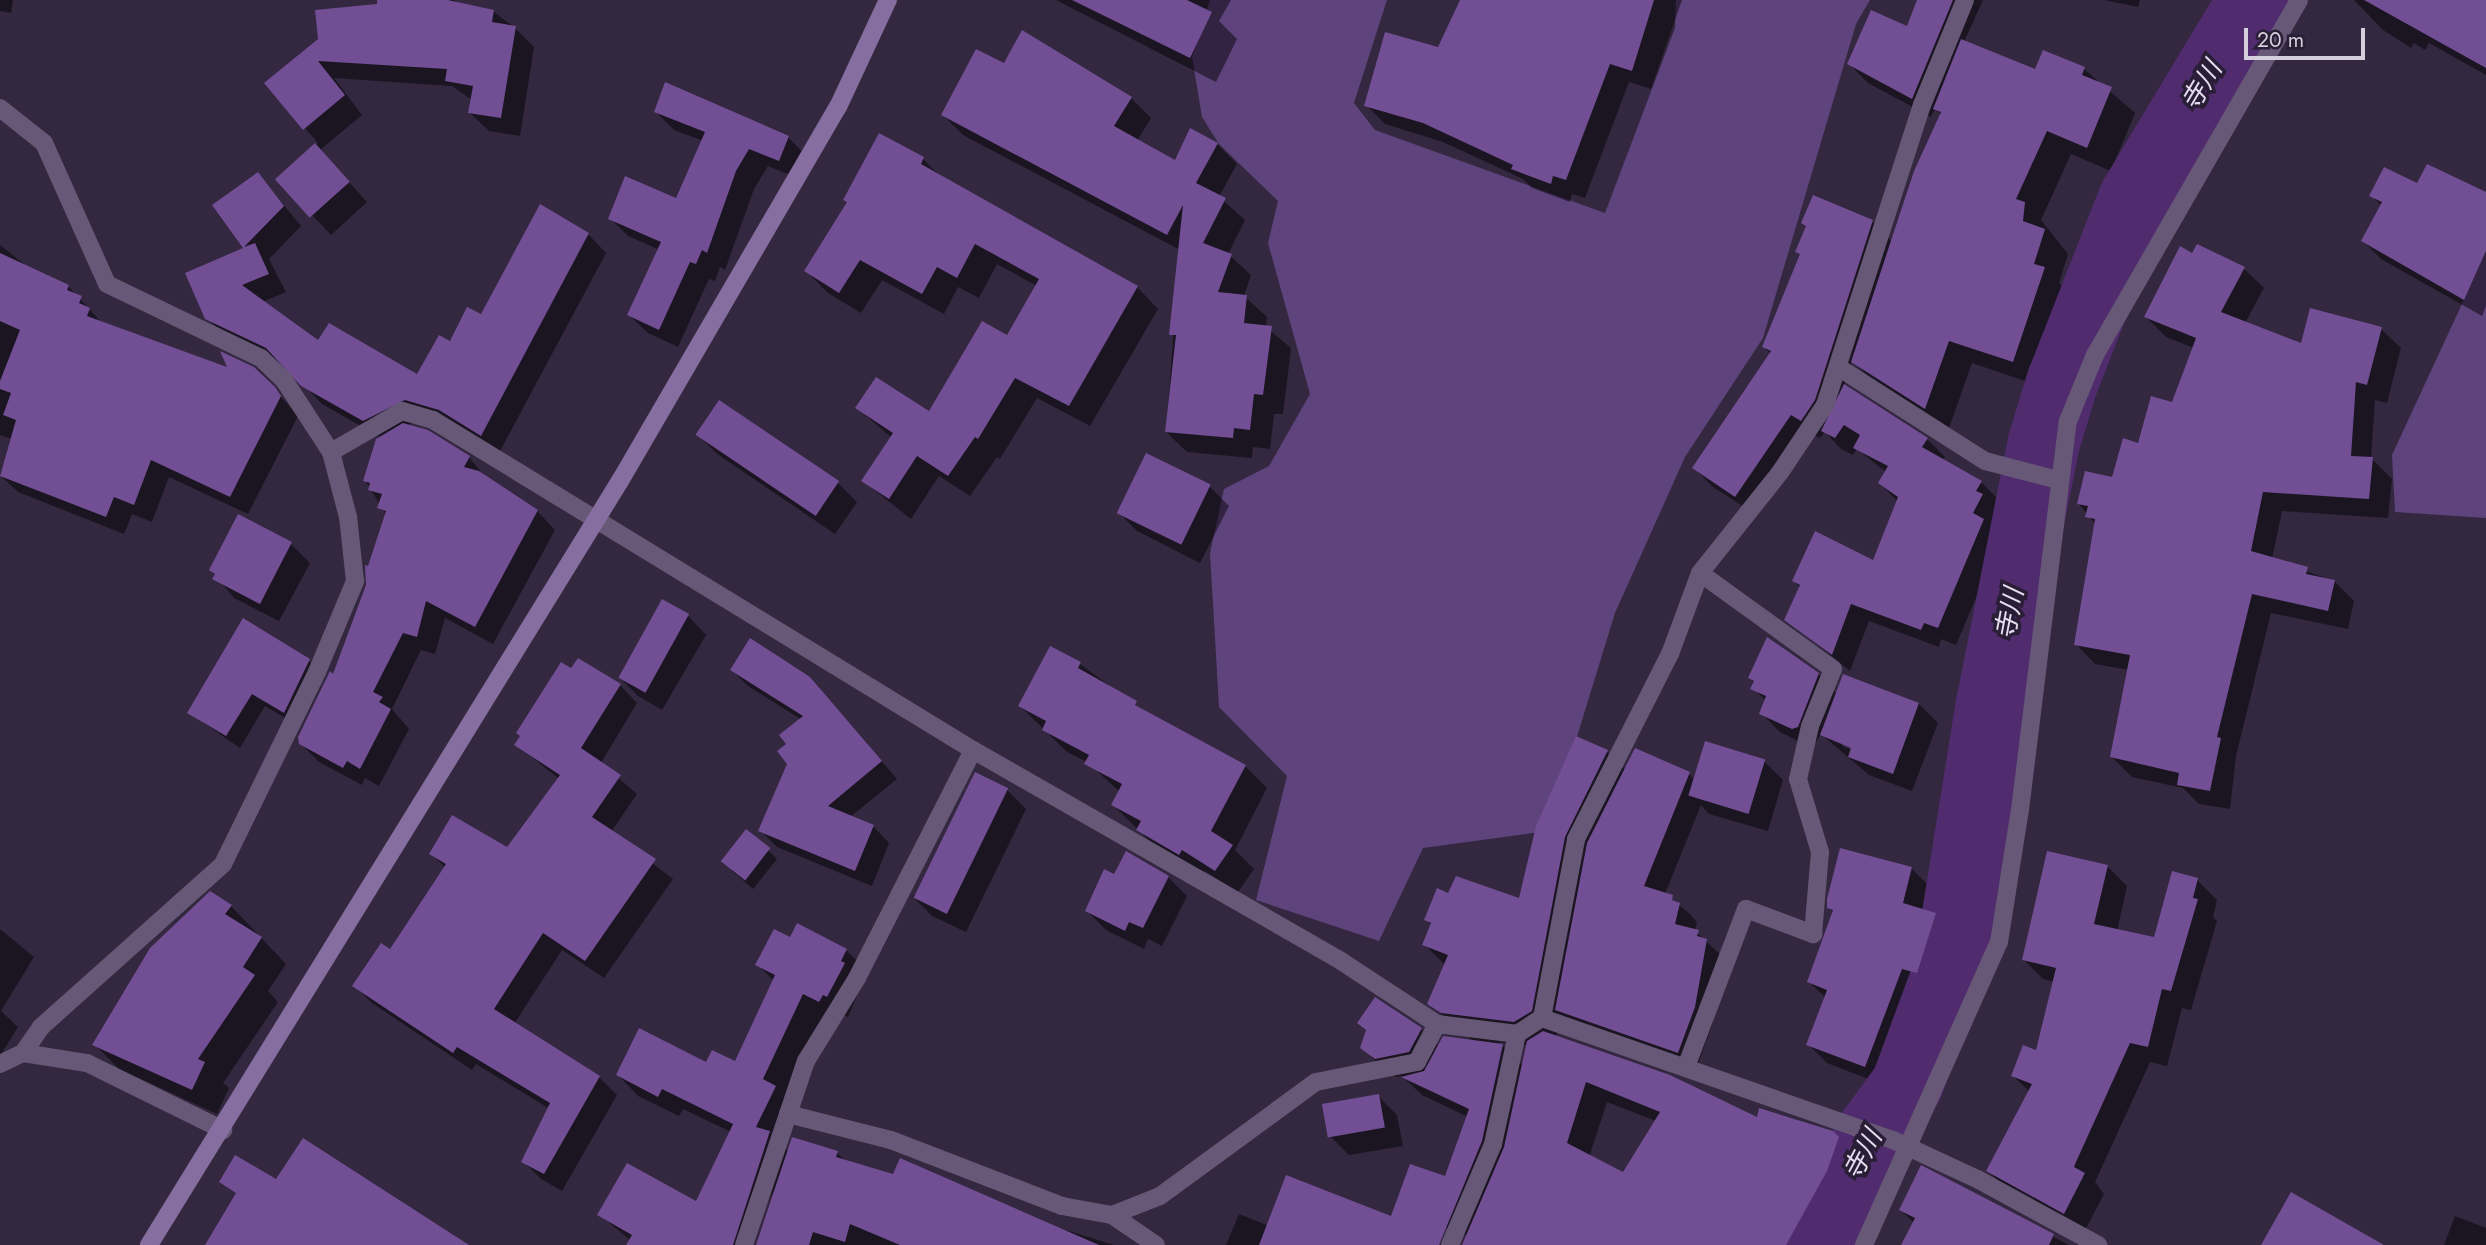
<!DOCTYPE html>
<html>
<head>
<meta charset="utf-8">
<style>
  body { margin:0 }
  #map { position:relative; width:2486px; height:1245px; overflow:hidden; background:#33283f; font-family:Jost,"Noto Sans JP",sans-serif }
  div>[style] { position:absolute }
  .green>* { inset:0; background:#5f437c }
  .shadow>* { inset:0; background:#0007 }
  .river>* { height:72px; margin:-36px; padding:0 36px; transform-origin:36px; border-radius:36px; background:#502c6f }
  .building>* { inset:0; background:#724e95; transform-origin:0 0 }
  .lane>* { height:18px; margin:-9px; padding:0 9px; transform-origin:9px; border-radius:9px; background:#675877 }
  .street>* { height:18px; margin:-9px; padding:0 9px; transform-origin:9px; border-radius:9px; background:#675877 }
  .secondary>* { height:18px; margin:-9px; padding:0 9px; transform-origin:9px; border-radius:9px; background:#866fa0 }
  span { translate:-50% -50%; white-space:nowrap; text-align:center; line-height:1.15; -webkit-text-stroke:7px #291e35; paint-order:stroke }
  .water-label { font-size:26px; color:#e5dcf0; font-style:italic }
  .scale { position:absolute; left:2244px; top:28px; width:121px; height:32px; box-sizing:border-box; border:4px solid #d5cedd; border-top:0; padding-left:9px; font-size:21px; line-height:24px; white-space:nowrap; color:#d5cedd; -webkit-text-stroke:5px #291e35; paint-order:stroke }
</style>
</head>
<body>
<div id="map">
  <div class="green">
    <i style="clip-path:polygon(1210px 0,1387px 0,1354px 103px,1375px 130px,1605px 213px,1675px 28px,1676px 0,1870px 0,1856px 24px,1763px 338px,1685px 457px,1615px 613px,1548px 831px,1423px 848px,1379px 941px,1256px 900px,1287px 776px,1219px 707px,1210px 553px,1224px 489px,1269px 466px,1310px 394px,1268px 243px,1278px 201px,1219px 144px,1202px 117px,1192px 57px)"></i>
    <i style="clip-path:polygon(2486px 252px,2486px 518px,2395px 512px,2392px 455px)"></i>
  </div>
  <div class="shadow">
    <i style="clip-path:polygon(0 0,13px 0,11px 13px,0 11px)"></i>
    <i style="clip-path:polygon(379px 0,454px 0,460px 6px,493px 11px,515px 28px,534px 47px,520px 136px,489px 131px,470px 113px,472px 100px,452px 86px,334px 78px,362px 115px,320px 150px,367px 202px,331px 235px,278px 179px,318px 143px,266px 83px,378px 6px)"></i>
    <i style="clip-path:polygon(1056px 0,1231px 0,1219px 21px,1237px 39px,1216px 82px)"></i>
    <i style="clip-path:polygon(1462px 0,1682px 0,1651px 89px,1629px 82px,1585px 198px,1572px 194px,1570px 202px,1532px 188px,1523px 179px,1443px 142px,1385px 124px,1366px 105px,1439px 49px)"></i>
    <i style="clip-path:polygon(1919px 0,1983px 0,1964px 42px,2036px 71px,2084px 69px,2135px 113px,2111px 171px,2071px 154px,2041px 220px,2068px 254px,2059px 283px,2068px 292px,2037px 385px,1972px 363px,1948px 431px,1877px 385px,1852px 360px,1844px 386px,1927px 439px,1945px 457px,1942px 460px,1981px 482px,1999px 500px,1994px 507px,2000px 513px,1991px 529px,2001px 539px,1956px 645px,1941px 639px,1939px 647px,1869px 621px,1850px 671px,1786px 619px,1801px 588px,1794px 581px,1874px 563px,1898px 502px,1880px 483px,1886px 472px,1857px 449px,1853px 455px,1841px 449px,1825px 432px,1820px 438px,1810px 433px,1755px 514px,1713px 487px,1694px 468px,1771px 354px,1764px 347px,1872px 221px,1892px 242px,1942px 115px,1935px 108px,1931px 117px,1868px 83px,1849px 64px,1907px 29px)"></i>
    <i style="clip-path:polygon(2104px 0,2140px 0,2138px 7px)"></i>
    <i style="clip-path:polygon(2354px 0,2486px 0,2486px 75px,2429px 43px,2425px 50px,2414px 43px,2411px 48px,2383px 30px)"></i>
    <i style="clip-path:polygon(1005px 66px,1131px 98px,1151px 118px,1137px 141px,1175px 162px,1217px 144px,1237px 164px,1219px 197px,1245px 220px,1228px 254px,1251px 275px,1244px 296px,1267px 317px,1266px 327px,1291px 348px,1283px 414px,1274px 414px,1270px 449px,1253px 447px,1252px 458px,1187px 452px,1166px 432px,1180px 250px,963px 135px,943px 115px)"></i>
    <i style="clip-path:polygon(656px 112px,788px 137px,806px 156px,797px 178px,768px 166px,754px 189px,725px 270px,720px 267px,715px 281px,709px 279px,678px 347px,648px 333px,629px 315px,660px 250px,628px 236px,610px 218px,677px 200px,703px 141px,674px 130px)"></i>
    <i style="clip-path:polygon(923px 159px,942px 178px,1137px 287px,1158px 309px,1090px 426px,1037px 398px,1000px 459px,997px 457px,970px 496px,939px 476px,911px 519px,863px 481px,892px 438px,857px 408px,929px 414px,1007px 338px,1037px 286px,997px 264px,979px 298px,958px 287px,944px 314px,882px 280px,861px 313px,828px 293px,806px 271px)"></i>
    <i style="clip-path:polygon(258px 174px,301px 226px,269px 259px,286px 292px,262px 302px,319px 343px,418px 376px,482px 317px,588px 234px,606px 253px,499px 453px,424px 417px,407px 426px,469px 457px,486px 478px,537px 511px,555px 530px,493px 644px,445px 618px,435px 654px,421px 650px,392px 709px,409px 729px,379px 786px,365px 778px,362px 785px,319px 762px,300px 743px,334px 676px,367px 586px,386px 515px,365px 480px,382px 438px,322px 404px,284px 365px,226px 336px,207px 318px,246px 248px,215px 206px)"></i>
    <i style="clip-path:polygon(2417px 186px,2486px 194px,2486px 306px,2482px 316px,2381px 259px,2363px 241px,2382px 206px,2371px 195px)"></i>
    <i style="clip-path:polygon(0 245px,29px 268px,68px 286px,103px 324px,273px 388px,298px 416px,248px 514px,169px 477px,152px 522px,132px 514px,124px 534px,18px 492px,0 475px,12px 439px,0 435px)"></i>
    <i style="clip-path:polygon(2198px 246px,2244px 269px,2264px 288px,2245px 323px,2302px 346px,2381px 329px,2401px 348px,2387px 403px,2375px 400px,2371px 458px,2392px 479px,2388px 518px,2282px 511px,2272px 559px,2334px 581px,2354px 601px,2348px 629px,2271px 613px,2236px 756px,2230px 809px,2199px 804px,2183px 788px,2132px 777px,2112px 757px,2129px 670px,2095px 664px,2076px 644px,2096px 525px,2079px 504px,2114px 479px,2173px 404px,2194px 348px,2166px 337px,2146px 317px)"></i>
    <i style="clip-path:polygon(719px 403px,838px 483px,857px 502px,835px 534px,717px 454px,698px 435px)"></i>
    <i style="clip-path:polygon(1147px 455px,1210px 487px,1229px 506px,1200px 563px,1137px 531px,1118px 512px)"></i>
    <i style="clip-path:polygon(239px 516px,291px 544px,310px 563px,279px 621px,234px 598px,211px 570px)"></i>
    <i style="clip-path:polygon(688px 616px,706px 635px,662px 710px,638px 696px,619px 677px)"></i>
    <i style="clip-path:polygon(1050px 648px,1080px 664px,1149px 715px,1245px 766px,1267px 788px,1235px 850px,1254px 869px,1238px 892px,1205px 871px,1202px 876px,1161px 852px,1113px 805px,1120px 792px,1087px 762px,1067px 752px,1020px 706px)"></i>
    <i style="clip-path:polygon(309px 661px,322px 674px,297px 725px,265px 706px,240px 748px,189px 713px)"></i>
    <i style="clip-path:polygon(732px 670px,809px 678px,897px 779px,850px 817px,873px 826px,889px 843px,872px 886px,777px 847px,760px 830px,789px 763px,789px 744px,802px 720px,748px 686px)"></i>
    <i style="clip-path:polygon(572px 671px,620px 685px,637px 703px,601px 763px,637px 794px,611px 832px,673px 879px,604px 978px,562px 950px,514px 1024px,599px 1077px,617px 1095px,562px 1191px,541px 1179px,523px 1161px,550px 1109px,476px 1064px,472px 1070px,372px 1003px,354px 985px,391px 951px,446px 868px,431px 854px,507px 850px,559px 779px,516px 744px)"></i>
    <i style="clip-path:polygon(evenodd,1818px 674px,1837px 694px,1919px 704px,1938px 723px,1912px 791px,1869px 775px,1821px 734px,1812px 748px,1780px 732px,1761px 713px,1766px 701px,1753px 688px,1755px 683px,1750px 678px,1818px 674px,1842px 742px,1859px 753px,1842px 746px,1842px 742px)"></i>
    <i style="clip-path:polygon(evenodd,1577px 738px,1607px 752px,1626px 770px,1689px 774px,1695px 780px,1764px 761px,1783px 780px,1768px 831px,1709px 814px,1701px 805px,1665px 894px,1690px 914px,1697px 922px,1695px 931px,1724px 958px,1712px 1025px,1696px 1070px,1575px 1028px,1561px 1014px,1556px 1037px,1758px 1120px,1838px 1138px,1858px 1159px,1848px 1193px,1818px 1245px,1469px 1245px,1468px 1236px,1419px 1217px,1446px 1178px,1468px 1117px,1422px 1095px,1402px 1076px,1396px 1077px,1381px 1067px,1362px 1047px,1367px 1031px,1359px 1023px,1421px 1029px,1439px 1047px,1474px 1042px,1430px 1004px,1446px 966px,1424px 944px,1432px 926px,1426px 920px,1449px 895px,1520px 900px,1577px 738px,1499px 1042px,1528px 1045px,1523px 1066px,1499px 1042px,1577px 738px,1607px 1102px,1656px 1121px,1624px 1174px,1589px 1157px,1607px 1102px)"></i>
    <i style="clip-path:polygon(1007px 790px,1026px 809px,966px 932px,932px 916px,913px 897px)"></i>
    <i style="clip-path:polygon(768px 850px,777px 859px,753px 889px,731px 870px)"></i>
    <i style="clip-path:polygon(2107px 866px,2127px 886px,2117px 931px,2155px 939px,2197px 880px,2217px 900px,2213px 917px,2217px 921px,2191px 1010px,2182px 1008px,2167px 1066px,2150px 1062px,2095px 1182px,2104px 1194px,2084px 1232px,2008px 1190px,1988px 1171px,2030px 1092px,2013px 1076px,2037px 1052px,2054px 982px,2043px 979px,2023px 959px)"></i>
    <i style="clip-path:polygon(1911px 868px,1930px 887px,1924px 911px,1935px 914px,1954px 933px,1936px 991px,1921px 987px,1884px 1085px,1827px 1063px,1808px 1044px,1826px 998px,1809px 982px,1834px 913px,1828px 907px)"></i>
    <i style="clip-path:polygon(1115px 877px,1168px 877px,1187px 896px,1162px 946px,1148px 939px,1144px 949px,1106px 930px,1087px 911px)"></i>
    <i style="clip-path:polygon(231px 906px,286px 964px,268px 991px,278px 1002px,223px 1083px,229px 1088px,217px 1114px,119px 1069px,94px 1044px)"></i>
    <i style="clip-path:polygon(0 929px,34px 957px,1px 1011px,18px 1027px,0 1056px)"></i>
    <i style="clip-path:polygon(791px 939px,846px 950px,867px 971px,848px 1017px,844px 1015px,840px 1022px,824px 1014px,784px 1097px,796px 1108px,779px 1142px,790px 1153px,782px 1178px,742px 1245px,628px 1245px,631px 1241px,599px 1214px,697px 1203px,731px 1132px,683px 1109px,679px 1116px,638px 1096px,618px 1075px,736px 1064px,774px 981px,758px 965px)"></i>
    <i style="clip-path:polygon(1378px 1096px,1397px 1115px,1403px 1146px,1349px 1155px,1330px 1136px)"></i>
    <i style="clip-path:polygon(837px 1153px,847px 1162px,1114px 1245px,771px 1245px)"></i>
    <i style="clip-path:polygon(1921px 1168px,2069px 1245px,1903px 1245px,1914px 1223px,1901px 1210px)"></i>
    <i style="clip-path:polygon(1239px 1214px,1269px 1226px,1413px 1245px,1226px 1245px)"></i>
    <i style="clip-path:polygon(2455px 1216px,2486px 1228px,2486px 1245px,2444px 1245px)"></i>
  </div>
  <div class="river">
    <i style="left:1819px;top:1245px;width:123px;rotate:-64.9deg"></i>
    <i style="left:1871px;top:1134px;width:61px;rotate:-53.7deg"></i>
    <i style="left:1907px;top:1085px;width:121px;rotate:-69.8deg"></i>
    <i style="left:1949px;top:971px;width:270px;rotate:-80.9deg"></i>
    <i style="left:1992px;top:704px;width:267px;rotate:-78.8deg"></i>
    <i style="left:2044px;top:442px;width:62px;rotate:-73deg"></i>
    <i style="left:2062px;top:383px;width:198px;rotate:-68.6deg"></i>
    <i style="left:2134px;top:199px;width:232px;rotate:-58.9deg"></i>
  </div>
  <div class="building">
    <i style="clip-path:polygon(377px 0,448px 0,494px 10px,492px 22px,516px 26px,501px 118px,468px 113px,473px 86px,445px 81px,447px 69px,318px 61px,345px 95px,303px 130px,264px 83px,318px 39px,315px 10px,377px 4px)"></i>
    <i style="clip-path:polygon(1072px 0,1187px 0,1212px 12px,1190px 58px)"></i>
    <i style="clip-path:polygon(1460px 0,1654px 0,1632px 71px,1610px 64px,1566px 180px,1553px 176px,1551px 184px,1511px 169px,1513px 165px,1423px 123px,1364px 106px,1385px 32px,1438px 47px)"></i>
    <i style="clip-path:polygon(1917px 0,1953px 0,1912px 99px,1847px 64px,1871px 10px,1907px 26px)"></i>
    <i style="clip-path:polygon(2364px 0,2486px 0,2486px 68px)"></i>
    <i style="clip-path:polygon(1022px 30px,1132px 97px,1114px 126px,1175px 160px,1190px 128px,1218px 143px,1196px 183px,1226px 198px,1203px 243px,1232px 254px,1218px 292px,1247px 295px,1244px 323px,1272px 326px,1263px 395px,1254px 394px,1250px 430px,1234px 428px,1233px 438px,1165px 432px,1176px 335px,1169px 335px,1183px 205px,1167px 235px,941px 115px,976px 49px,1004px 63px)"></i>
    <i style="clip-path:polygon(1961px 39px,2035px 69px,2043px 50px,2085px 67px,2082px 75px,2112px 87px,2087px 148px,2047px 131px,2016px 199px,2025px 202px,2023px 221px,2045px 229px,2034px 264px,2045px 267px,2013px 362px,1949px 341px,1925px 409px,1851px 362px,1914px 171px,1941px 112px,1933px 109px)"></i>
    <i style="clip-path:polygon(665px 82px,789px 136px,779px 161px,749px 149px,736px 171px,707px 253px,702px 250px,696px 264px,690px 262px,659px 330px,627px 315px,661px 242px,608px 219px,625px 176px,676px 198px,705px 132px,654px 112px)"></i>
    <i style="clip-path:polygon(879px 133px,924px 157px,921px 164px,1138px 286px,1069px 406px,1015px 378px,978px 439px,975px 437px,948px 476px,917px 456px,889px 499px,861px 481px,893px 433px,855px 408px,876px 377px,929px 411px,982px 321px,1007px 335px,1039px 279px,975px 244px,957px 278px,937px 267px,922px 294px,860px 260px,839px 293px,804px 271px,847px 202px,843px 200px)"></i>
    <i style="left:315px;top:143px;width:52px;height:54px;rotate:48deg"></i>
    <i style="clip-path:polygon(2427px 164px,2486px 192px,2486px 251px,2464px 300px,2361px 241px,2382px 202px,2369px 196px,2384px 167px,2417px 183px)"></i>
    <i style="clip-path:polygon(258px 172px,284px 206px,244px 247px,255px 243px,269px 274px,242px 285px,318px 340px,329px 323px,417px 374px,439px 335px,450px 341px,467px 307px,481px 314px,540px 204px,589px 233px,481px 436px,439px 410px,405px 400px,363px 421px,301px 386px,266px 348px,205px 319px,185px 273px,243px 248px,212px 205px)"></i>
    <i style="clip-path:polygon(1813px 195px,1873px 220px,1815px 400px,1801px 421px,1791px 415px,1735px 497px,1692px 468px,1771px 351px,1762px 347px,1800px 254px,1795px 252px,1806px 226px,1801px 223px)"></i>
    <i style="clip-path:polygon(2197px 244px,2245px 267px,2221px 312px,2301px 343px,2310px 308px,2382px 327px,2367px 385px,2356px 382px,2351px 456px,2373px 457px,2369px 499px,2263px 492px,2251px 551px,2308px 567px,2306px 574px,2335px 580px,2328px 611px,2252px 594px,2217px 737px,2221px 738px,2210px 791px,2177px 785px,2179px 773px,2110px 757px,2130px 655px,2074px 645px,2095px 519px,2085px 517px,2088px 506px,2077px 504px,2085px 471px,2112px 477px,2123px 438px,2138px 443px,2151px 396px,2172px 402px,2196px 338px,2144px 317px,2180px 246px,2192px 253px)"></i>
    <i style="clip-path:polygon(0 253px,69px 285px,67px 290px,82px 296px,79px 303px,90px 308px,87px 316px,227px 367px,220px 351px,254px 367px,275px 387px,281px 396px,230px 497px,151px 460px,134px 505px,114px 497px,106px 517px,0 476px,16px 420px,3px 415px,11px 393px,0 389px,0 381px,20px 330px,0 321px)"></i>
    <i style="clip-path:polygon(1844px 384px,1928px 438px,1922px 447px,1982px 481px,1976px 491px,1983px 494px,1973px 513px,1984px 519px,1938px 628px,1924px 623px,1921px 630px,1851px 604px,1832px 655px,1784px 620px,1800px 585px,1792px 581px,1815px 531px,1873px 560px,1898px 497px,1878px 483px,1888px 466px,1853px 448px,1860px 435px,1844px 425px,1835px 438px,1821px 431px)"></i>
    <i style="left:719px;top:400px;width:145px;height:42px;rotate:34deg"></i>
    <i style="clip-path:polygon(403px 423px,428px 430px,470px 456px,464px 467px,479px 471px,538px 510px,475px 627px,426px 601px,417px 637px,403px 633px,373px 692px,383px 697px,379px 702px,391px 709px,360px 769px,347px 761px,343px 768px,299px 744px,298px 737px,330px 671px,333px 674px,366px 585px,365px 565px,368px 566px,386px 511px,377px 508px,382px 494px,368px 490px,370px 483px,363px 481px,376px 439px)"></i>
    <i style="left:1146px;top:453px;width:72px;height:67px;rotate:26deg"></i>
    <i style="clip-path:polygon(238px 514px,292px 542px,260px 604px,212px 579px,215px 574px,209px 570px)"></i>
    <i style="left:662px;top:599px;width:31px;height:90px;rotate:29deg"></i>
    <i style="clip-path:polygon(243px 618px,310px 659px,284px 713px,252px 694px,226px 736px,187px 713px)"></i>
    <i style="clip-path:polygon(1767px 637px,1819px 673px,1798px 727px,1792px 729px,1759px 714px,1766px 696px,1750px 689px,1754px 681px,1748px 678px)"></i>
    <i style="clip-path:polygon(750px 638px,810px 677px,882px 761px,828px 806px,874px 825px,855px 871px,758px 831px,787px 764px,777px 751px,786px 744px,779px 735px,803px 716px,730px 670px)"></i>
    <i style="clip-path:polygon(1050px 646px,1081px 662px,1078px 668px,1137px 701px,1135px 705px,1246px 765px,1211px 831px,1233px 845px,1215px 871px,1182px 850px,1179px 855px,1136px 830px,1141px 821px,1111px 805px,1122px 784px,1084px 764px,1089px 755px,1042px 730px,1046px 721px,1018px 706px)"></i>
    <i style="clip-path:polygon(578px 658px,621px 684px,581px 748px,621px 775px,592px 817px,656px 859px,585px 961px,543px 933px,494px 1009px,600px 1076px,544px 1174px,521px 1162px,550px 1103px,457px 1047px,453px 1053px,352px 986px,381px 943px,390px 949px,446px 864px,429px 854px,452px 815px,507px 847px,560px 775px,514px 745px,520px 736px,516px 733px,561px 662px,571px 668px)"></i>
    <i style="clip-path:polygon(1843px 674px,1919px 703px,1893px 774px,1848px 757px,1851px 748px,1820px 735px)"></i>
    <i style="clip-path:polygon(1576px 736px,1608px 750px,1565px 837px,1532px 1011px,1514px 1022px,1441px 1013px,1427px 1004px,1448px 955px,1422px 945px,1431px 923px,1424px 920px,1437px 888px,1448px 893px,1456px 876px,1519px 898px,1536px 826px)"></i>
    <i style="left:1705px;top:741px;width:63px;height:57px;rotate:17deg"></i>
    <i style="clip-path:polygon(1635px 748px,1690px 772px,1644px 886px,1673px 895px,1672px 900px,1680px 903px,1675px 924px,1699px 930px,1697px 936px,1707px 939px,1695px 1007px,1678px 1053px,1555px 1010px,1587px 843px)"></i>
    <i style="left:975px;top:772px;width:37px;height:140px;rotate:26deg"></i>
    <i style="left:746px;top:829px;width:31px;height:41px;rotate:38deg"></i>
    <i style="clip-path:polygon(1840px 848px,1912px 867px,1903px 903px,1936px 913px,1917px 973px,1902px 969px,1865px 1067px,1806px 1045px,1827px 990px,1807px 982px,1833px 910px,1827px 908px,1827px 899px)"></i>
    <i style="clip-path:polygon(1126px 851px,1169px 876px,1143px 928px,1129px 922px,1125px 931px,1085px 911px,1104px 869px,1114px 874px)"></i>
    <i style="clip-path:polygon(2047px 851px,2108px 865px,2094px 924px,2154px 937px,2172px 871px,2198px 878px,2193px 898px,2198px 899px,2171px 991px,2162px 989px,2148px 1047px,2130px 1043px,2076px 1162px,2074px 1167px,2085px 1173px,2064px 1214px,1986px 1171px,2032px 1084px,2011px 1076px,2023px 1045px,2036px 1050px,2056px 968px,2022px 960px)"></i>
    <i style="clip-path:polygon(210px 891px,232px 905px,225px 914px,262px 937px,243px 967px,255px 975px,198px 1059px,205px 1062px,192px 1090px,92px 1045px,150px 948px)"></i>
    <i style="clip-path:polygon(797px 923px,847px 949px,841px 961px,845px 963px,827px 997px,823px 995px,819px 1002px,803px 994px,763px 1079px,776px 1086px,756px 1127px,770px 1131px,733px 1245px,626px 1245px,632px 1235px,597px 1215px,627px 1163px,696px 1201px,733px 1124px,662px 1089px,658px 1097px,616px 1075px,639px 1028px,706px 1062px,712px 1050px,735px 1061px,775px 975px,755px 965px,774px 929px,790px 937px)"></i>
    <i style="clip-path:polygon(1375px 997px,1422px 1028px,1409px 1052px,1375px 1059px,1360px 1048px,1366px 1030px,1357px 1023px)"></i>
    <i style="clip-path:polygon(evenodd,1543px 1031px,1670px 1075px,1757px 1117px,1759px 1108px,1833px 1131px,1839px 1137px,1827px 1171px,1786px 1245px,1462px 1245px,1504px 1147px,1527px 1041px,1543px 1031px,1586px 1082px,1660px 1112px,1623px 1172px,1567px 1143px,1586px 1082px)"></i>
    <i style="clip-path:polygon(1443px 1036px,1503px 1044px,1482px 1141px,1439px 1245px,1259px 1245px,1286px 1175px,1391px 1216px,1410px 1164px,1445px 1176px,1469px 1109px,1401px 1077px,1424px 1071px)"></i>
    <i style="left:1379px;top:1094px;width:34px;height:58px;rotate:80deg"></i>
    <i style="clip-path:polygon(792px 1137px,838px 1151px,836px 1157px,893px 1174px,900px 1158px,1099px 1245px,900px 1245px,850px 1224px,845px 1242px,813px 1232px,809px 1245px,756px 1245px)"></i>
    <i style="clip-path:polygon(303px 1138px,469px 1245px,205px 1245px,236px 1193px,219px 1182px,235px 1155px,276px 1179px)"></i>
    <i style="clip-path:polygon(1921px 1165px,2054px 1234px,2049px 1245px,1901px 1245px,1915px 1218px,1899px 1210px)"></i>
    <i style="clip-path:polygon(2291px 1192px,2384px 1245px,2261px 1245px)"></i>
  </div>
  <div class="lane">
    <i style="left:1838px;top:367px;width:174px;rotate:32.6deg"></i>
    <i style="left:1985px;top:461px;width:75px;rotate:14.6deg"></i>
    <i style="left:1542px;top:1018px;width:182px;rotate:-79.2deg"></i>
    <i style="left:1576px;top:839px;width:208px;rotate:-63.1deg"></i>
    <i style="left:1670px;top:654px;width:86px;rotate:-69.7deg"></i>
    <i style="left:1700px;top:573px;width:130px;rotate:-51.5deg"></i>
    <i style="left:1781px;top:471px;width:79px;rotate:-56.3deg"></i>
    <i style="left:1825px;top:405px;width:315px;rotate:-72.1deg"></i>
    <i style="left:1922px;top:105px;width:113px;rotate:-67.7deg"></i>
    <i style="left:1686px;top:1067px;width:169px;rotate:-69.2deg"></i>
    <i style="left:1746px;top:909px;width:72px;rotate:20.5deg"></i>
    <i style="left:1813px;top:934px;width:82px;rotate:-85.1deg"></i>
    <i style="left:1820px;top:852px;width:76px;rotate:-106.8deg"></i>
    <i style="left:1798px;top:779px;width:54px;rotate:-77.2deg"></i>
    <i style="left:1810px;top:726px;width:61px;rotate:-68deg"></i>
    <i style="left:1833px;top:669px;width:164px;rotate:-144.2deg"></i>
    <i style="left:1112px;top:1215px;width:53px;rotate:34.3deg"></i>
  </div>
  <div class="street">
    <i style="left:0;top:108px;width:56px;rotate:38.5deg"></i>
    <i style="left:44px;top:143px;width:154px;rotate:65.9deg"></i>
    <i style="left:107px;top:284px;width:171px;rotate:25.7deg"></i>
    <i style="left:261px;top:358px;width:32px;rotate:44deg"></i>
    <i style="left:284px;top:380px;width:86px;rotate:56.9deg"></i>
    <i style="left:331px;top:452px;width:82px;rotate:-30deg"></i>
    <i style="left:402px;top:411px;width:32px;rotate:16deg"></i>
    <i style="left:433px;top:420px;width:633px;rotate:31.43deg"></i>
    <i style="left:973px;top:750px;width:424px;rotate:29.8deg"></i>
    <i style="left:1341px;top:961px;width:115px;rotate:33.3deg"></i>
    <i style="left:1437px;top:1024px;width:81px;rotate:7.1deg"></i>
    <i style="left:1517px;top:1034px;width:30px;rotate:-33deg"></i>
    <i style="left:1542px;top:1018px;width:372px;rotate:19.2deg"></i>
    <i style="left:1893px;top:1140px;width:95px;rotate:24.9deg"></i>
    <i style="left:1979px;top:1180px;width:136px;rotate:28.6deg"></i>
    <i style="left:23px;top:1053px;width:32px;rotate:-55deg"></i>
    <i style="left:41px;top:1027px;width:244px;rotate:-41.8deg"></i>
    <i style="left:223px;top:864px;width:214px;rotate:-63.9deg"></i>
    <i style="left:317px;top:672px;width:99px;rotate:-67.3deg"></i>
    <i style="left:355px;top:581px;width:64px;rotate:-96.2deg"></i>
    <i style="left:348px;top:517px;width:67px;rotate:-104.7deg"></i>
    <i style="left:0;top:1064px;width:25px;rotate:-26deg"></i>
    <i style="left:23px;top:1053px;width:65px;rotate:8.9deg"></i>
    <i style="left:87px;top:1063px;width:152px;rotate:26.2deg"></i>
    <i style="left:788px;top:1114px;width:106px;rotate:14.2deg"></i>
    <i style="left:891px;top:1140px;width:183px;rotate:21.1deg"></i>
    <i style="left:1062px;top:1206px;width:51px;rotate:10.2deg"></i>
    <i style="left:1112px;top:1215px;width:52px;rotate:-21.6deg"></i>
    <i style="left:1160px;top:1196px;width:193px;rotate:-36.2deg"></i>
    <i style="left:1316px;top:1082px;width:103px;rotate:-11.2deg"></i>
    <i style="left:1417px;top:1062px;width:43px;rotate:-62.2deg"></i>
    <i style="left:744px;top:1245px;width:194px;rotate:-71.4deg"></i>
    <i style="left:806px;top:1061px;width:97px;rotate:-58.4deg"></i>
    <i style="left:857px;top:978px;width:256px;rotate:-63deg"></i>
    <i style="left:1450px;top:1245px;width:110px;rotate:-66.9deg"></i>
    <i style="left:1493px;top:1144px;width:113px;rotate:-77.7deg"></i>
    <i style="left:1864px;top:1245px;width:332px;rotate:-66deg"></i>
    <i style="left:1999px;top:942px;width:134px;rotate:-81deg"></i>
    <i style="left:2020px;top:810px;width:392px;rotate:-83deg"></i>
    <i style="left:2068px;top:421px;width:71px;rotate:-67.8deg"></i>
    <i style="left:2095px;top:355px;width:409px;rotate:-60.1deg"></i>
  </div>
  <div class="secondary">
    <i style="left:149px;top:1245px;width:898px;rotate:-58.35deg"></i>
    <i style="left:620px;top:481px;width:433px;rotate:-59.8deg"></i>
    <i style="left:838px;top:107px;width:118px;rotate:-65deg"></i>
  </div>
  <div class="water-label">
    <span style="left:2202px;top:86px;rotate:-59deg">寺川</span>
    <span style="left:2010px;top:614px;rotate:-79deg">寺川</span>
    <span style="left:1863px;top:1155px;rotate:-62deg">寺川</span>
  </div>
  <div class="scale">20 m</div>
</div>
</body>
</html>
